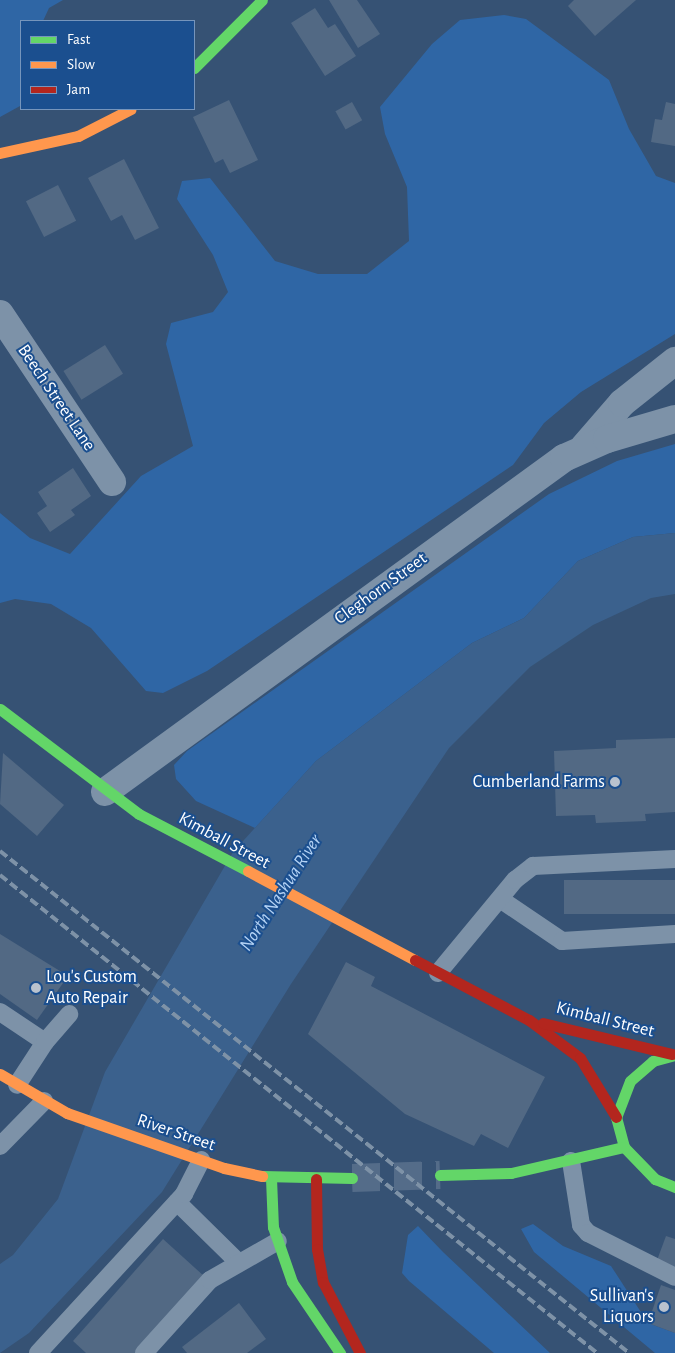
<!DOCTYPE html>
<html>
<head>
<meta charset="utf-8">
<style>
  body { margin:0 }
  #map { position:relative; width:675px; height:1353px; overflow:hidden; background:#365274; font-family:"Alegreya Sans",sans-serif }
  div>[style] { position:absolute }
  .green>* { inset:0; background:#2f66a5 }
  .water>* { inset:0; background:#3b618d }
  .building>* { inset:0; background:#526984; transform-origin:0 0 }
  .highway-tunnel>* { height:28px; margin-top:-14px; transform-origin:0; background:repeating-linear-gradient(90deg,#546c89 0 28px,transparent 0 42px) }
  .lane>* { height:18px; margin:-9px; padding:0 9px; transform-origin:9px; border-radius:9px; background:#7d92a8 }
  .street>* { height:28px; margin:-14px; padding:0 14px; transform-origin:14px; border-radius:14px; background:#7d92a8 }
  .fast>* { height:11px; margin:-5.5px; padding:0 5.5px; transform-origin:5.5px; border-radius:5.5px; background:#63d668 }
  .slow>* { height:11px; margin:-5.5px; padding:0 5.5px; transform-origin:5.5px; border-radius:5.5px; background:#ff974d }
  .jam>* { height:11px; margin:-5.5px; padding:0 5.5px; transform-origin:5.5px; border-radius:5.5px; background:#b3261e }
  .rail>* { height:4px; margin-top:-2px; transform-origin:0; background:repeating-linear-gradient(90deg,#7e92a7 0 9px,transparent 0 13px) }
  .dots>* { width:14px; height:14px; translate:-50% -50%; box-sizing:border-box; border:2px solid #1b4f8f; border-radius:50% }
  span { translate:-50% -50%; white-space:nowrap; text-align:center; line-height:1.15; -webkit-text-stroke:4px #1b4f8f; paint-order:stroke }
  .street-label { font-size:18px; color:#fff }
  .poi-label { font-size:18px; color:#fff }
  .right { translate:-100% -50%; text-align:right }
  .left { translate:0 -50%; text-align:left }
  .water-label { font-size:19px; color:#b5d3f5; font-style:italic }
  .legend { position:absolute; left:20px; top:20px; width:175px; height:90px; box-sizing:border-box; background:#1b4f8f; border:1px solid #7695bc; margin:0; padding:6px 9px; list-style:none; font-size:15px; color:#fff }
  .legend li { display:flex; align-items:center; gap:10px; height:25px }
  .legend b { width:25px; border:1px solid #7695bc }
</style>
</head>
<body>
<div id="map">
  <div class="green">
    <i style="clip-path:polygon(0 0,63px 0,49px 8px,43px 21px,21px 21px,20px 106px,0 117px)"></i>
    <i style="clip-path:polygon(504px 15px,526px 19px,609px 80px,629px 129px,656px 176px,675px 183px,675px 334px,581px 392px,544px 423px,513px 465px,207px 671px,163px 693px,146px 691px,91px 628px,51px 604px,15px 599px,0 603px,0 513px,30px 538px,70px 554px,141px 476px,193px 446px,166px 344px,171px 323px,213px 312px,228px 292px,213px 255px,177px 199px,182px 181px,210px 178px,275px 261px,318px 274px,367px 274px,409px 241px,407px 187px,385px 134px,380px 107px,432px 44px,460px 20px)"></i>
    <i style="clip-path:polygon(675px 444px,675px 533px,633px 537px,578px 561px,524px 618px,472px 643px,316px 761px,255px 828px,196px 801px,176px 779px,174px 765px,187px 751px,549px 494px,617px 461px)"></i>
    <i style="clip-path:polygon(533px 1224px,563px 1246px,611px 1266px,648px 1323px,675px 1333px,675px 1353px,655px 1353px,534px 1252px,521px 1229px)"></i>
    <i style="clip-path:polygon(418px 1226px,443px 1252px,550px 1353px,494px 1353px,409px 1281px,402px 1273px,408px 1235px)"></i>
  </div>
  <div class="water">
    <i style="clip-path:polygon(675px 533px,675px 594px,651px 598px,593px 625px,530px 667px,449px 748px,291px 984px,162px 1192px,29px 1333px,0 1353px,0 1264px,13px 1255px,58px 1199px,105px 1072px,233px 852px,316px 761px,472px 643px,524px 618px,578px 561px,633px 537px)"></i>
  </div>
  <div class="building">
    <i style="clip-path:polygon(329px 0,357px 0,380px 34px,358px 48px)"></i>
    <i style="clip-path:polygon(574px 0,636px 0,595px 36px,568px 6px)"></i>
    <i style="clip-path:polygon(315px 8px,328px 28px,335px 24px,356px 56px,325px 76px,291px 23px)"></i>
    <i style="clip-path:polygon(229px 100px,258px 160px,230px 173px,223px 159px,215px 163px,193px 117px)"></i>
    <i style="left:352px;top:102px;width:21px;height:19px;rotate:61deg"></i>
    <i style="clip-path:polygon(666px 102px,675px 104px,675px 146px,651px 142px,655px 119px,662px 120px)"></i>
    <i style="clip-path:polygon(124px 159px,159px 228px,135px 240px,122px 215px,111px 221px,88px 178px)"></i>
    <i style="left:58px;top:185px;width:40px;height:36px;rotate:63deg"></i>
    <i style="left:105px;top:345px;width:34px;height:49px;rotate:58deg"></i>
    <i style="clip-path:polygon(73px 468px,91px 496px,71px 510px,75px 515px,50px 532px,37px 513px,47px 506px,38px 492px)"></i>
    <i style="clip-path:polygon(675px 738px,675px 812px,645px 814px,646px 821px,596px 823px,595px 815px,556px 816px,554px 751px,616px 748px,616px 740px)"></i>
    <i style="clip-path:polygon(3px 753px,64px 805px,37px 836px,0 804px)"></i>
    <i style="left:675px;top:880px;width:34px;height:111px;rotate:90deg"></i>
    <i style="clip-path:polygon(0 934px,68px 976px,37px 1020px,0 994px)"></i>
    <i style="clip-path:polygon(346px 962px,375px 977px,371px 986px,545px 1077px,508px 1148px,481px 1134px,474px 1146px,405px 1114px,308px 1034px)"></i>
    <i style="clip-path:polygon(666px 1236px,675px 1239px,675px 1270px,656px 1263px)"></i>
    <i style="clip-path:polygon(163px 1239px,205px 1277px,137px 1353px,86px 1353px,73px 1341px)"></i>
    <i style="clip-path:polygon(661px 1285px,675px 1290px,675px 1333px,648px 1323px)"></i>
    <i style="clip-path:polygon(239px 1303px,266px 1339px,247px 1353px,187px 1353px,182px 1347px)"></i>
  </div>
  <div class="highway-tunnel">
    <i style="left:352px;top:1178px;width:88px;rotate:-2deg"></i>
  </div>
  <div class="lane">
    <i style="left:500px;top:899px;width:75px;rotate:34.1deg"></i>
    <i style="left:562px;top:941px;width:113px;rotate:-3.5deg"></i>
    <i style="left:438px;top:973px;width:121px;rotate:-50.4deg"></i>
    <i style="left:515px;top:880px;width:23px;rotate:-38deg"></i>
    <i style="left:533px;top:866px;width:142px;rotate:-2.8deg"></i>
    <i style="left:0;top:1012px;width:54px;rotate:33.7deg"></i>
    <i style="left:45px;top:1042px;width:51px;rotate:123.1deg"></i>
    <i style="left:45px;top:1042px;width:37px;rotate:-49deg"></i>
    <i style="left:0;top:1146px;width:63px;rotate:-45.6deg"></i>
    <i style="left:571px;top:1161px;width:65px;rotate:81.1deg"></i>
    <i style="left:581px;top:1225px;width:11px;rotate:49deg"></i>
    <i style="left:588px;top:1233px;width:97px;rotate:26.8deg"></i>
    <i style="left:177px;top:1202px;width:84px;rotate:44.5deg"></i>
    <i style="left:38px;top:1353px;width:216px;rotate:-47.4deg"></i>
    <i style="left:184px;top:1194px;width:38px;rotate:-63deg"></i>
    <i style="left:144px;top:1353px;width:98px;rotate:-47.9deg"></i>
    <i style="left:210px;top:1280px;width:78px;rotate:-29.8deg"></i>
  </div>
  <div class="street">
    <i style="left:0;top:314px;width:202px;rotate:56.3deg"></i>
    <i style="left:584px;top:447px;width:58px;rotate:-49.2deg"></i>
    <i style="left:622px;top:403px;width:68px;rotate:-38.4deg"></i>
    <i style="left:105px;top:792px;width:568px;rotate:-36.04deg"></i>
    <i style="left:564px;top:458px;width:47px;rotate:-23.8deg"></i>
    <i style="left:607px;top:439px;width:71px;rotate:-16.4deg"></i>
  </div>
  <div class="fast">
    <i style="left:194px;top:68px;width:96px;rotate:-45deg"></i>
    <i style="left:0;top:709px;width:174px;rotate:37.1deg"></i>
    <i style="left:139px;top:814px;width:123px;rotate:27.6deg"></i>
    <i style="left:675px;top:1055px;width:23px;rotate:165deg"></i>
    <i style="left:653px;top:1061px;width:30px;rotate:139deg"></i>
    <i style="left:630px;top:1081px;width:39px;rotate:111deg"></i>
    <i style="left:616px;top:1117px;width:31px;rotate:75deg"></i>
    <i style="left:624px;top:1147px;width:45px;rotate:45.9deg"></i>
    <i style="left:655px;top:1179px;width:22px;rotate:22deg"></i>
    <i style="left:440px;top:1175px;width:71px;rotate:-1.6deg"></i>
    <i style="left:511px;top:1173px;width:116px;rotate:-13deg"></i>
    <i style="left:262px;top:1176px;width:90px;rotate:1.3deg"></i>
    <i style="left:271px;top:1178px;width:49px;rotate:87.7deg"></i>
    <i style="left:273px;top:1227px;width:58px;rotate:70.9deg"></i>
    <i style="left:292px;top:1282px;width:86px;rotate:55.9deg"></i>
  </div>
  <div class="slow">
    <i style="left:0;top:153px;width:80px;rotate:-12.3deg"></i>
    <i style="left:78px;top:136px;width:59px;rotate:-27deg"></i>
    <i style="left:248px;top:871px;width:189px;rotate:28.1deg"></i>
    <i style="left:0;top:1074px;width:78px;rotate:30.2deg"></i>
    <i style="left:67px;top:1113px;width:166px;rotate:19.3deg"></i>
    <i style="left:224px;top:1168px;width:39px;rotate:12deg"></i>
  </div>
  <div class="jam">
    <i style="left:415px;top:960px;width:129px;rotate:27.8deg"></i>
    <i style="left:529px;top:1020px;width:64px;rotate:36.7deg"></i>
    <i style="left:580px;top:1058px;width:69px;rotate:58.6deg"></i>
    <i style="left:543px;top:1023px;width:133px;rotate:13.5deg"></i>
    <i style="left:316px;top:1179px;width:70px;rotate:89.2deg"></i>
    <i style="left:317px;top:1249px;width:34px;rotate:80deg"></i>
    <i style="left:323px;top:1282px;width:80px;rotate:62.5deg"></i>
  </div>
  <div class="rail">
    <i style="left:0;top:851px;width:805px;rotate:38.59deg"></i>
    <i style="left:0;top:875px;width:765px;rotate:38.68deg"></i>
  </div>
  <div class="dots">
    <i style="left:615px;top:782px;background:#b9c2ce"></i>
    <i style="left:36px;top:988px;background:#b9c2ce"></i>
    <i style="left:664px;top:1307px;background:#b9c2ce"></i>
  </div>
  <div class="street-label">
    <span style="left:56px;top:398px;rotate:56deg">Beech Street Lane</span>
    <span style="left:381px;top:589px;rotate:-36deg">Cleghorn Street</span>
    <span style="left:224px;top:841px;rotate:28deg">Kimball Street</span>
    <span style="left:605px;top:1020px;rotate:14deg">Kimball Street</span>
    <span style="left:176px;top:1133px;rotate:19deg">River Street</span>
  </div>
  <div class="poi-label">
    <span class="right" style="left:605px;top:782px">Cumberland Farms</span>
    <span class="left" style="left:46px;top:988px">Lou's Custom<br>Auto Repair</span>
    <span class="right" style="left:654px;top:1307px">Sullivan's<br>Liquors</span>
  </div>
  <div class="water-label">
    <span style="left:281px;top:893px;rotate:-57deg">North Nashua River</span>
  </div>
  <ul class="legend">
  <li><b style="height:6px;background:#63d668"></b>Fast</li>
  <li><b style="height:6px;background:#ff974d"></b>Slow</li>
  <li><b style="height:6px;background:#b3261e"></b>Jam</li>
  </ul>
</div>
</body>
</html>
